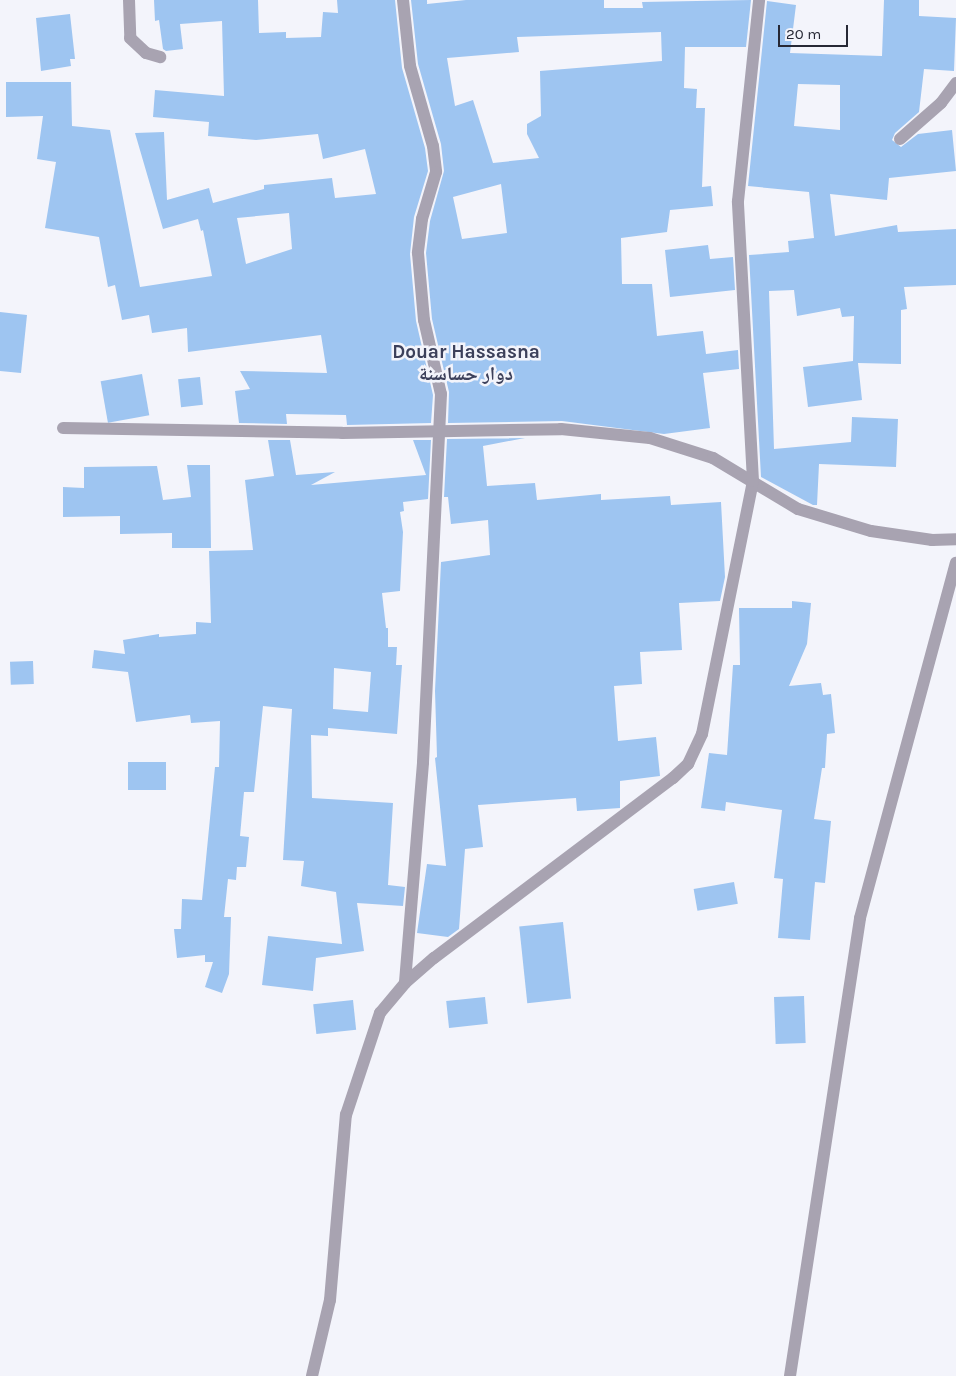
<!DOCTYPE html>
<html>
<head>
<meta charset="utf-8">
<style>
  body { margin:0 }
  #map { position:relative; width:956px; height:1376px; overflow:hidden; background:#f3f4fb; font-family:Karla,"Noto Naskh Arabic",sans-serif }
  div>[style] { position:absolute }
  .building>* { inset:0; background:#9ec5f1; transform-origin:0 0 }
  .minor>* { height:12px; margin:-6px; padding:0 6px; transform-origin:6px; border-radius:6px; background:#a8a3b1 }
  span { translate:-50% -50%; white-space:nowrap; text-align:center; line-height:1.15; -webkit-text-stroke:5px #f3f4fb; paint-order:stroke }
  .quarter-label { font-size:19px; color:#3c405b; font-weight:700 }
  .scale { position:absolute; left:778px; top:25px; width:70px; height:22px; box-sizing:border-box; border:2px solid #262835; border-top:0; padding-left:6px; font-size:15px; line-height:18px; white-space:nowrap; color:#262835; -webkit-text-stroke:4px #f3f4fb; paint-order:stroke }
</style>
</head>
<body>
<div id="map">
  <div class="building">
    <i style="clip-path:polygon(evenodd,154px 0,258px 0,259px 33px,286px 32px,286px 38px,321px 37px,323px 12px,338px 13px,337px 0,395px 0,402px 68px,425px 148px,428px 171px,414px 217px,410px 254px,416px 321px,433px 395px,431px 423px,347px 425px,346px 415px,286px 414px,287px 424px,239px 423px,235px 391px,250px 389px,240px 371px,327px 373px,321px 335px,188px 352px,187px 328px,152px 333px,149px 315px,122px 320px,115px 285px,108px 287px,99px 237px,45px 228px,56px 162px,37px 159px,43px 116px,6px 117px,6px 82px,71px 82px,72px 126px,110px 130px,140px 287px,212px 276px,203px 230px,201px 231px,198px 219px,163px 229px,135px 133px,164px 132px,167px 200px,209px 188px,213px 203px,264px 189px,264px 185px,332px 178px,335px 198px,376px 194px,365px 149px,323px 159px,318px 134px,256px 140px,208px 136px,209px 122px,153px 117px,155px 90px,224px 96px,222px 21px,180px 24px,183px 49px,166px 51px,163px 49px,159px 20px,155px 21px,154px 0,289px 213px,292px 249px,246px 264px,237px 218px,289px 213px)"></i>
    <i style="clip-path:polygon(evenodd,411px 0,427px 0,427px 4px,466px 0,604px 0,604px 8px,643px 8px,642px 2px,751px 0,746px 47px,685px 47px,684px 88px,697px 89px,696px 108px,705px 108px,702px 187px,711px 186px,713px 206px,670px 210px,667px 232px,621px 238px,622px 284px,652px 284px,657px 336px,703px 331px,706px 354px,738px 350px,739px 369px,703px 373px,710px 428px,664px 434px,562px 421px,448px 423px,449px 392px,432px 319px,426px 253px,430px 221px,444px 171px,441px 144px,418px 64px,411px 0,661px 32px,662px 61px,540px 71px,541px 116px,527px 124px,527px 134px,539px 158px,493px 163px,473px 100px,455px 106px,447px 58px,519px 52px,517px 37px,661px 32px,411px 0,501px 184px,507px 233px,462px 239px,453px 197px,501px 184px)"></i>
    <i style="clip-path:polygon(evenodd,884px 0,919px 0,919px 16px,956px 18px,954px 71px,924px 69px,919px 112px,895px 133px,892px 140px,901px 147px,918px 134px,952px 130px,956px 171px,889px 178px,887px 200px,830px 194px,835px 236px,897px 225px,898px 232px,956px 229px,956px 285px,904px 287px,907px 309px,901px 310px,901px 364px,858px 363px,862px 400px,808px 407px,803px 367px,853px 361px,854px 316px,842px 317px,840px 308px,797px 316px,794px 290px,769px 291px,774px 449px,851px 442px,852px 417px,898px 419px,896px 467px,819px 464px,817px 505px,813px 505px,761px 477px,749px 255px,789px 252px,788px 241px,814px 238px,809px 192px,748px 186px,767px 1px,796px 5px,790px 53px,882px 56px,884px 0,798px 84px,840px 85px,840px 130px,794px 126px,798px 84px)"></i>
    <i style="clip-path:polygon(70px 14px,75px 59px,70px 59px,71px 66px,41px 71px,36px 18px)"></i>
    <i style="clip-path:polygon(708px 245px,710px 259px,733px 257px,735px 290px,670px 297px,665px 250px)"></i>
    <i style="clip-path:polygon(0 312px,27px 315px,21px 373px,0 371px)"></i>
    <i style="left:142px;top:374px;width:42px;height:42px;rotate:80deg"></i>
    <i style="left:200px;top:377px;width:28px;height:22px;rotate:84deg"></i>
    <i style="clip-path:polygon(525px 438px,483px 446px,487px 486px,535px 483px,537px 500px,601px 494px,601px 500px,670px 496px,671px 505px,721px 502px,725px 577px,720px 601px,679px 603px,682px 650px,640px 652px,642px 684px,614px 686px,618px 741px,656px 737px,660px 776px,620px 781px,620px 808px,577px 811px,576px 798px,478px 805px,483px 847px,465px 849px,459px 929px,448px 937px,417px 933px,427px 864px,446px 866px,435px 758px,437px 757px,435px 691px,441px 562px,490px 555px,488px 520px,451px 524px,448px 497px,444px 497px,447px 439px)"></i>
    <i style="clip-path:polygon(evenodd,268px 440px,290px 440px,296px 475px,335px 472px,311px 485px,426px 475px,413px 440px,431px 440px,428px 499px,403px 502px,404px 511px,400px 512px,403px 532px,400px 591px,382px 593px,386px 628px,388px 628px,388px 647px,397px 647px,396px 665px,402px 665px,397px 734px,328px 728px,328px 736px,311px 735px,312px 798px,393px 803px,388px 885px,405px 887px,403px 906px,357px 903px,364px 951px,316px 958px,313px 991px,262px 985px,268px 936px,342px 944px,336px 892px,301px 886px,304px 861px,283px 860px,292px 709px,263px 706px,254px 792px,244px 792px,240px 836px,249px 837px,246px 867px,237px 867px,236px 880px,228px 879px,224px 917px,231px 917px,229px 974px,222px 993px,205px 987px,213px 962px,205px 962px,205px 955px,177px 958px,174px 929px,181px 929px,182px 899px,202px 900px,215px 767px,219px 767px,220px 721px,191px 723px,190px 715px,136px 722px,128px 672px,92px 668px,94px 650px,125px 654px,123px 640px,159px 634px,159px 637px,196px 634px,196px 622px,211px 623px,209px 551px,253px 550px,245px 480px,274px 476px,268px 440px,334px 668px,371px 672px,368px 712px,333px 709px,334px 668px)"></i>
    <i style="clip-path:polygon(187px 465px,210px 465px,211px 548px,172px 548px,172px 533px,120px 534px,120px 516px,63px 517px,63px 487px,84px 488px,84px 467px,157px 466px,163px 500px,191px 497px)"></i>
    <i style="clip-path:polygon(792px 601px,811px 603px,807px 644px,789px 686px,821px 683px,823px 695px,831px 694px,835px 733px,827px 734px,825px 768px,822px 768px,814px 819px,831px 821px,825px 883px,815px 882px,810px 940px,778px 938px,783px 879px,774px 878px,782px 810px,726px 802px,725px 811px,701px 808px,709px 753px,727px 755px,733px 665px,740px 665px,739px 608px,792px 608px)"></i>
    <i style="left:33px;top:661px;width:23px;height:23px;rotate:88deg"></i>
    <i style="left:128px;top:762px;width:38px;height:28px"></i>
    <i style="left:734px;top:882px;width:22px;height:41px;rotate:80deg"></i>
    <i style="left:563px;top:922px;width:77px;height:44px;rotate:84deg"></i>
    <i style="left:804px;top:996px;width:47px;height:30px;rotate:88deg"></i>
    <i style="left:485px;top:997px;width:27px;height:39px;rotate:84deg"></i>
    <i style="left:353px;top:1000px;width:30px;height:40px;rotate:84deg"></i>
  </div>
  <div class="minor">
    <i style="left:129px;top:0;width:38px;rotate:88deg"></i>
    <i style="left:130px;top:38px;width:22px;rotate:43deg"></i>
    <i style="left:146px;top:53px;width:15px;rotate:16deg"></i>
    <i style="left:403px;top:0;width:66px;rotate:83.9deg"></i>
    <i style="left:410px;top:66px;width:83px;rotate:74deg"></i>
    <i style="left:433px;top:146px;width:26px;rotate:83deg"></i>
    <i style="left:436px;top:172px;width:49px;rotate:106.6deg"></i>
    <i style="left:422px;top:219px;width:34px;rotate:97deg"></i>
    <i style="left:418px;top:253px;width:67px;rotate:84.9deg"></i>
    <i style="left:424px;top:320px;width:76px;rotate:77.1deg"></i>
    <i style="left:441px;top:394px;width:369px;rotate:92.8deg"></i>
    <i style="left:423px;top:763px;width:221px;rotate:94.7deg"></i>
    <i style="left:900px;top:139px;width:55px;rotate:-41.3deg"></i>
    <i style="left:941px;top:103px;width:25px;rotate:-53deg"></i>
    <i style="left:63px;top:428px;width:279px;rotate:1deg"></i>
    <i style="left:342px;top:433px;width:219px;rotate:-1deg"></i>
    <i style="left:561px;top:429px;width:89px;rotate:5.8deg"></i>
    <i style="left:650px;top:438px;width:66px;rotate:17.6deg"></i>
    <i style="left:713px;top:458px;width:99px;rotate:31deg"></i>
    <i style="left:798px;top:509px;width:76px;rotate:16.8deg"></i>
    <i style="left:871px;top:531px;width:62px;rotate:8.4deg"></i>
    <i style="left:932px;top:540px;width:24px;rotate:-2deg"></i>
    <i style="left:312px;top:1376px;width:78px;rotate:-76.7deg"></i>
    <i style="left:330px;top:1300px;width:186px;rotate:-85.1deg"></i>
    <i style="left:346px;top:1115px;width:108px;rotate:-71.6deg"></i>
    <i style="left:380px;top:1013px;width:39px;rotate:-50deg"></i>
    <i style="left:405px;top:983px;width:38px;rotate:-41deg"></i>
    <i style="left:434px;top:958px;width:299px;rotate:-37deg"></i>
    <i style="left:673px;top:778px;width:21px;rotate:-43deg"></i>
    <i style="left:688px;top:764px;width:33px;rotate:-65deg"></i>
    <i style="left:702px;top:734px;width:258px;rotate:-78.6deg"></i>
    <i style="left:753px;top:481px;width:280px;rotate:-93.1deg"></i>
    <i style="left:738px;top:201px;width:202px;rotate:-84deg"></i>
    <i style="left:790px;top:1376px;width:463px;rotate:-81.3deg"></i>
    <i style="left:860px;top:918px;width:368px;rotate:-74.9deg"></i>
  </div>
  <div class="quarter-label">
    <span style="left:466px;top:364px">Douar Hassasna<br>دوار حساسنة</span>
  </div>
  <div class="scale">20 m</div>
</div>
</body>
</html>
